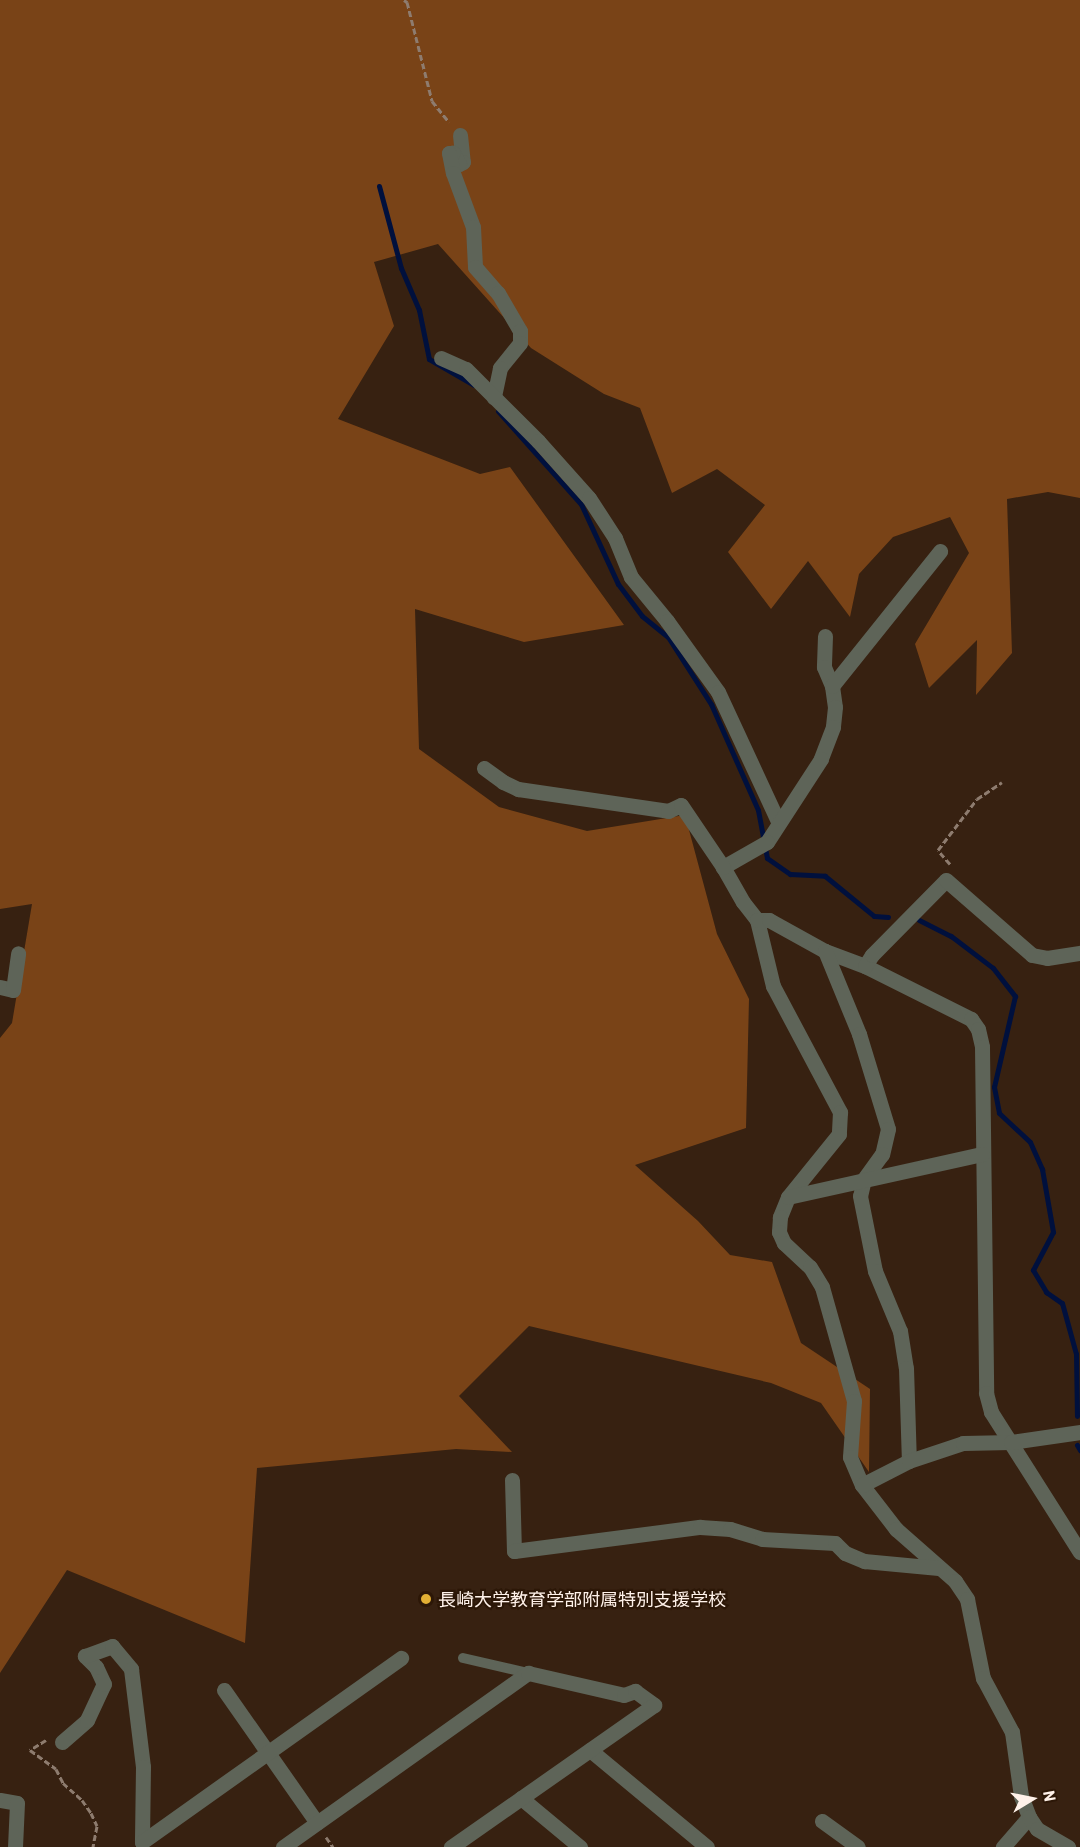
<!DOCTYPE html>
<html>
<head>
<meta charset="utf-8">
<style>
  body { margin:0 }
  #map { position:relative; width:1080px; height:1847px; overflow:hidden; background:#372111; font-family:Barlow,"Noto Sans JP",sans-serif }
  div>[style] { position:absolute }
  .forest>* { inset:0; background:#794317 }
  .stream>* { height:5px; margin:-2.5px; padding:0 2.5px; transform-origin:2.5px; border-radius:2.5px; background:#00103d }
  .path>* { height:3px; margin-top:-1.5px; transform-origin:0; background:repeating-linear-gradient(90deg,#8e7c6f 0 6px,transparent 0 9px) }
  .lane>* { height:10px; margin:-5px; padding:0 5px; transform-origin:5px; border-radius:5px; background:#5e6458 }
  .street>* { height:15px; margin:-7.5px; padding:0 7.5px; transform-origin:7.5px; border-radius:7.5px; background:#5e6458 }
  .dots>* { width:16px; height:16px; translate:-50% -50%; box-sizing:border-box; border:3px solid #2c1707; border-radius:50% }
  span { translate:-50% -50%; white-space:nowrap; text-align:center; line-height:1.15; -webkit-text-stroke:4.5px #2c1707; paint-order:stroke }
  .poi-label { font-size:18px; color:#fff2ea }
  .left { translate:0 -50%; text-align:left }
  .north { position:absolute; left:1002px; top:1769px; width:60px; height:60px; -webkit-text-stroke:4px #2c1707; paint-order:stroke; rotate:80deg; font-size:16px; font-weight:700; line-height:24px; text-align:center; color:#fff2ea }
  .north::after { content:''; display:block; margin:auto; width:21px; height:27px; background:#fff2ea; clip-path:polygon(50% 0,100% 100%,50% 72%,0 100%) }
</style>
</head>
<body>
<div id="map">
  <div class="forest">
    <i style="clip-path:polygon(0 0,1080px 0,1080px 498px,1048px 492px,1007px 499px,1012px 653px,976px 695px,977px 640px,929px 688px,915px 644px,969px 553px,950px 517px,893px 537px,859px 574px,850px 617px,808px 561px,771px 609px,728px 552px,765px 505px,717px 469px,672px 493px,640px 408px,604px 394px,531px 348px,438px 244px,374px 262px,394px 326px,338px 419px,480px 474px,510px 467px,624px 625px,524px 642px,415px 609px,419px 749px,499px 807px,587px 831px,685px 815px,717px 934px,749px 999px,746px 1128px,635px 1165px,698px 1221px,730px 1255px,772px 1262px,801px 1343px,870px 1389px,869px 1472px,821px 1403px,771px 1383px,529px 1326px,459px 1396px,512px 1452px,456px 1449px,257px 1468px,245px 1643px,67px 1570px,0 1673px,0 1038px,12px 1023px,32px 904px,0 909px)"></i>
  </div>
  <div class="stream">
    <i style="left:379px;top:186px;width:85px;rotate:75deg"></i>
    <i style="left:401px;top:268px;width:46px;rotate:66.8deg"></i>
    <i style="left:419px;top:310px;width:50px;rotate:78.5deg"></i>
    <i style="left:429px;top:359px;width:52px;rotate:30deg"></i>
    <i style="left:498px;top:411px;width:125px;rotate:48.3deg"></i>
    <i style="left:581px;top:504px;width:88px;rotate:65.2deg"></i>
    <i style="left:618px;top:584px;width:40px;rotate:53deg"></i>
    <i style="left:642px;top:616px;width:33px;rotate:39deg"></i>
    <i style="left:668px;top:637px;width:80px;rotate:57.3deg"></i>
    <i style="left:711px;top:704px;width:116px;rotate:66.1deg"></i>
    <i style="left:758px;top:810px;width:49px;rotate:79.4deg"></i>
    <i style="left:767px;top:858px;width:28px;rotate:35deg"></i>
    <i style="left:790px;top:874px;width:35px;rotate:3deg"></i>
    <i style="left:825px;top:876px;width:63px;rotate:39.2deg"></i>
    <i style="left:874px;top:916px;width:14px;rotate:4deg"></i>
    <i style="left:919px;top:920px;width:36px;rotate:27deg"></i>
    <i style="left:951px;top:936px;width:53px;rotate:37.3deg"></i>
    <i style="left:993px;top:968px;width:36px;rotate:52deg"></i>
    <i style="left:1015px;top:996px;width:93px;rotate:103deg"></i>
    <i style="left:994px;top:1087px;width:26px;rotate:79deg"></i>
    <i style="left:999px;top:1113px;width:42px;rotate:43.1deg"></i>
    <i style="left:1030px;top:1142px;width:30px;rotate:66deg"></i>
    <i style="left:1042px;top:1169px;width:64px;rotate:80.1deg"></i>
    <i style="left:1053px;top:1232px;width:43px;rotate:117.8deg"></i>
    <i style="left:1033px;top:1270px;width:26px;rotate:59deg"></i>
    <i style="left:1046px;top:1292px;width:19px;rotate:35deg"></i>
    <i style="left:1062px;top:1303px;width:53px;rotate:74.6deg"></i>
    <i style="left:1076px;top:1354px;width:62px;rotate:89.1deg"></i>
    <i style="left:1077px;top:1445px;width:6px;rotate:59deg"></i>
  </div>
  <div class="path">
    <i style="left:404px;top:0;width:4px;rotate:34deg"></i>
    <i style="left:407px;top:2px;width:102px;rotate:75.8deg"></i>
    <i style="left:432px;top:101px;width:27px;rotate:51deg"></i>
    <i style="left:950px;top:864px;width:18px;rotate:-131deg"></i>
    <i style="left:938px;top:850px;width:64px;rotate:-52.6deg"></i>
    <i style="left:977px;top:799px;width:30px;rotate:-34deg"></i>
    <i style="left:46px;top:1740px;width:19px;rotate:148deg"></i>
    <i style="left:30px;top:1750px;width:32px;rotate:36deg"></i>
    <i style="left:56px;top:1769px;width:16px;rotate:63deg"></i>
    <i style="left:63px;top:1783px;width:25px;rotate:42deg"></i>
    <i style="left:82px;top:1800px;width:16px;rotate:55deg"></i>
    <i style="left:91px;top:1813px;width:14px;rotate:65deg"></i>
    <i style="left:97px;top:1826px;width:21px;rotate:101deg"></i>
    <i style="left:326px;top:1837px;width:12px;rotate:55deg"></i>
  </div>
  <div class="lane">
    <i style="left:463px;top:1658px;width:67px;rotate:13deg"></i>
  </div>
  <div class="street">
    <i style="left:460px;top:135px;width:27px;rotate:84deg"></i>
    <i style="left:463px;top:162px;width:4px;rotate:153deg"></i>
    <i style="left:459px;top:164px;width:13px;rotate:-119deg"></i>
    <i style="left:453px;top:153px;width:4px;rotate:180deg"></i>
    <i style="left:449px;top:153px;width:20px;rotate:79deg"></i>
    <i style="left:453px;top:173px;width:58px;rotate:69.7deg"></i>
    <i style="left:473px;top:227px;width:40px;rotate:87.1deg"></i>
    <i style="left:475px;top:267px;width:35px;rotate:49deg"></i>
    <i style="left:498px;top:293px;width:44px;rotate:59.9deg"></i>
    <i style="left:520px;top:331px;width:12px;rotate:90deg"></i>
    <i style="left:520px;top:343px;width:32px;rotate:129deg"></i>
    <i style="left:500px;top:368px;width:30px;rotate:102deg"></i>
    <i style="left:441px;top:358px;width:27px;rotate:24deg"></i>
    <i style="left:466px;top:369px;width:102px;rotate:45deg"></i>
    <i style="left:538px;top:441px;width:76px;rotate:48.2deg"></i>
    <i style="left:589px;top:498px;width:48px;rotate:57deg"></i>
    <i style="left:615px;top:538px;width:42px;rotate:67.7deg"></i>
    <i style="left:631px;top:577px;width:57px;rotate:50.7deg"></i>
    <i style="left:667px;top:621px;width:87px;rotate:54.3deg"></i>
    <i style="left:718px;top:692px;width:142px;rotate:65.1deg"></i>
    <i style="left:825px;top:636px;width:31px;rotate:92deg"></i>
    <i style="left:824px;top:667px;width:21px;rotate:67deg"></i>
    <i style="left:832px;top:686px;width:21px;rotate:82deg"></i>
    <i style="left:835px;top:707px;width:20px;rotate:96deg"></i>
    <i style="left:833px;top:727px;width:34px;rotate:111deg"></i>
    <i style="left:821px;top:759px;width:99px;rotate:123deg"></i>
    <i style="left:767px;top:842px;width:51px;rotate:150.4deg"></i>
    <i style="left:723px;top:867px;width:40px;rotate:60.3deg"></i>
    <i style="left:743px;top:902px;width:23px;rotate:52deg"></i>
    <i style="left:757px;top:920px;width:68px;rotate:76.4deg"></i>
    <i style="left:773px;top:986px;width:143px;rotate:62deg"></i>
    <i style="left:840px;top:1112px;width:22px;rotate:93deg"></i>
    <i style="left:839px;top:1134px;width:81px;rotate:129deg"></i>
    <i style="left:788px;top:1197px;width:22px;rotate:112deg"></i>
    <i style="left:780px;top:1217px;width:15px;rotate:94deg"></i>
    <i style="left:779px;top:1232px;width:12px;rotate:66deg"></i>
    <i style="left:784px;top:1243px;width:35px;rotate:43deg"></i>
    <i style="left:810px;top:1267px;width:23px;rotate:59deg"></i>
    <i style="left:822px;top:1287px;width:118px;rotate:74.3deg"></i>
    <i style="left:854px;top:1401px;width:56px;rotate:94.1deg"></i>
    <i style="left:850px;top:1457px;width:30px;rotate:67deg"></i>
    <i style="left:862px;top:1485px;width:56px;rotate:52.3deg"></i>
    <i style="left:896px;top:1529px;width:79px;rotate:41.4deg"></i>
    <i style="left:955px;top:1581px;width:22px;rotate:56deg"></i>
    <i style="left:967px;top:1599px;width:81px;rotate:78.6deg"></i>
    <i style="left:983px;top:1678px;width:61px;rotate:61.8deg"></i>
    <i style="left:1012px;top:1732px;width:65px;rotate:82deg"></i>
    <i style="left:1021px;top:1796px;width:22px;rotate:69deg"></i>
    <i style="left:1029px;top:1817px;width:40px;rotate:131deg"></i>
    <i style="left:832px;top:686px;width:173px;rotate:-51.3deg"></i>
    <i style="left:484px;top:768px;width:24px;rotate:36deg"></i>
    <i style="left:503px;top:782px;width:17px;rotate:25deg"></i>
    <i style="left:518px;top:789px;width:152px;rotate:8.3deg"></i>
    <i style="left:668px;top:811px;width:14px;rotate:-25deg"></i>
    <i style="left:681px;top:805px;width:75px;rotate:55.9deg"></i>
    <i style="left:757px;top:920px;width:12px"></i>
    <i style="left:769px;top:920px;width:64px;rotate:29deg"></i>
    <i style="left:825px;top:951px;width:43px;rotate:20.6deg"></i>
    <i style="left:865px;top:966px;width:119px;rotate:26.6deg"></i>
    <i style="left:971px;top:1019px;width:12px;rotate:55deg"></i>
    <i style="left:978px;top:1029px;width:18px;rotate:77deg"></i>
    <i style="left:982px;top:1047px;width:346px;rotate:89.3deg"></i>
    <i style="left:986px;top:1393px;width:20px;rotate:75deg"></i>
    <i style="left:991px;top:1412px;width:166px;rotate:57.6deg"></i>
    <i style="left:825px;top:951px;width:90px;rotate:67.7deg"></i>
    <i style="left:859px;top:1034px;width:99px;rotate:73deg"></i>
    <i style="left:888px;top:1129px;width:26px;rotate:103deg"></i>
    <i style="left:882px;top:1154px;width:31px;rotate:126deg"></i>
    <i style="left:864px;top:1179px;width:17px;rotate:103deg"></i>
    <i style="left:860px;top:1196px;width:76px;rotate:78.7deg"></i>
    <i style="left:875px;top:1271px;width:65px;rotate:67.4deg"></i>
    <i style="left:900px;top:1331px;width:37px;rotate:81deg"></i>
    <i style="left:906px;top:1368px;width:93px;rotate:88.2deg"></i>
    <i style="left:865px;top:966px;width:13px;rotate:-58deg"></i>
    <i style="left:872px;top:955px;width:105px;rotate:-45.4deg"></i>
    <i style="left:946px;top:880px;width:114px;rotate:41.1deg"></i>
    <i style="left:1032px;top:955px;width:15px;rotate:11deg"></i>
    <i style="left:1047px;top:958px;width:33px;rotate:-9deg"></i>
    <i style="left:0;top:987px;width:13px;rotate:13deg"></i>
    <i style="left:13px;top:990px;width:37px;rotate:-82deg"></i>
    <i style="left:788px;top:1197px;width:199px;rotate:-12.5deg"></i>
    <i style="left:512px;top:1480px;width:71px;rotate:88.4deg"></i>
    <i style="left:514px;top:1551px;width:188px;rotate:-7.4deg"></i>
    <i style="left:700px;top:1527px;width:30px;rotate:4deg"></i>
    <i style="left:730px;top:1529px;width:34px;rotate:17deg"></i>
    <i style="left:762px;top:1539px;width:73px;rotate:3.1deg"></i>
    <i style="left:835px;top:1543px;width:14px;rotate:45deg"></i>
    <i style="left:845px;top:1553px;width:21px;rotate:23deg"></i>
    <i style="left:864px;top:1561px;width:75px;rotate:5.3deg"></i>
    <i style="left:862px;top:1485px;width:53px;rotate:-27.1deg"></i>
    <i style="left:909px;top:1461px;width:57px;rotate:-18.4deg"></i>
    <i style="left:963px;top:1443px;width:48px;rotate:-1.2deg"></i>
    <i style="left:1011px;top:1442px;width:70px;rotate:-8.2deg"></i>
    <i style="left:224px;top:1690px;width:162px;rotate:55deg"></i>
    <i style="left:62px;top:1742px;width:33px;rotate:-41deg"></i>
    <i style="left:87px;top:1720px;width:40px;rotate:-65deg"></i>
    <i style="left:104px;top:1684px;width:19px;rotate:-115deg"></i>
    <i style="left:96px;top:1667px;width:16px;rotate:-135deg"></i>
    <i style="left:85px;top:1656px;width:29px;rotate:-20deg"></i>
    <i style="left:112px;top:1646px;width:30px;rotate:50deg"></i>
    <i style="left:131px;top:1669px;width:99px;rotate:83deg"></i>
    <i style="left:143px;top:1767px;width:75px;rotate:90.8deg"></i>
    <i style="left:142px;top:1842px;width:318px;rotate:-35.4deg"></i>
    <i style="left:590px;top:1750px;width:152px;rotate:39.7deg"></i>
    <i style="left:521px;top:1798px;width:77px;rotate:39.7deg"></i>
    <i style="left:0;top:1800px;width:17px;rotate:10deg"></i>
    <i style="left:17px;top:1803px;width:44px;rotate:92.6deg"></i>
    <i style="left:1029px;top:1817px;width:14px;rotate:56deg"></i>
    <i style="left:1037px;top:1829px;width:36px;rotate:30deg"></i>
    <i style="left:822px;top:1821px;width:44px;rotate:35.8deg"></i>
    <i style="left:283px;top:1847px;width:301px;rotate:-35.4deg"></i>
    <i style="left:528px;top:1673px;width:98px;rotate:12.9deg"></i>
    <i style="left:624px;top:1695px;width:12px;rotate:-20deg"></i>
    <i style="left:635px;top:1691px;width:24px;rotate:36deg"></i>
    <i style="left:654px;top:1705px;width:248px;rotate:145deg"></i>
  </div>
  <div class="dots">
    <i style="left:426px;top:1599px;background:#e2af34"></i>
  </div>
  <div class="poi-label">
    <span class="left" style="left:438px;top:1599px">長崎大学教育学部附属特別支援学校</span>
  </div>
  <div class="north">N</div>
</div>
</body>
</html>
